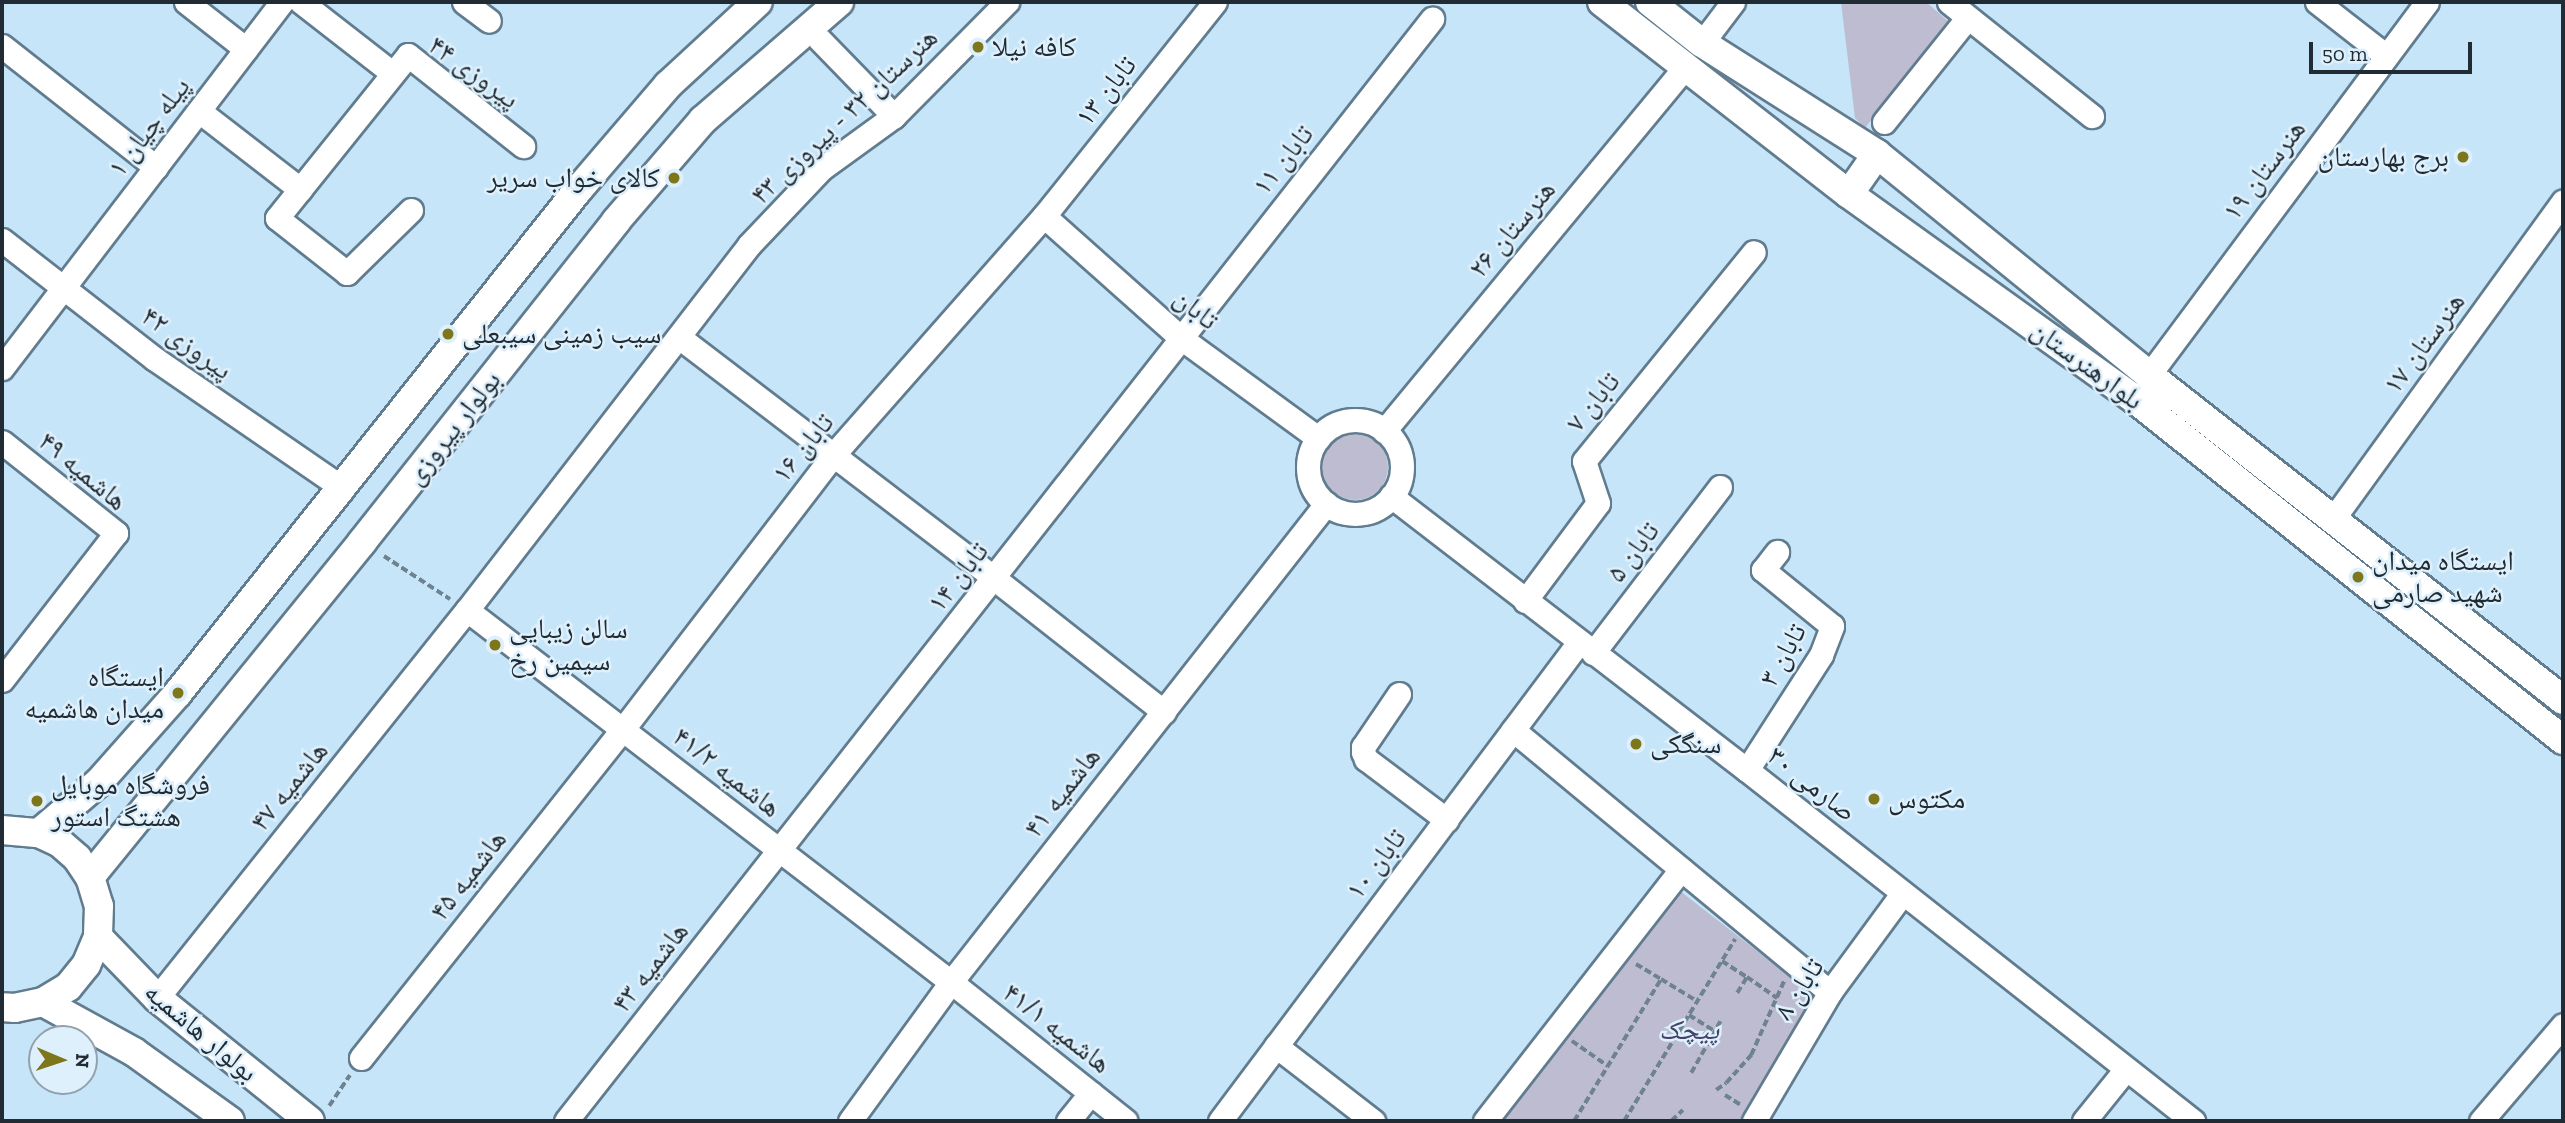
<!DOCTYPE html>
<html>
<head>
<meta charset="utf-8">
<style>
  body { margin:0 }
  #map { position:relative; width:2565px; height:1123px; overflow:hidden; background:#c7e5f9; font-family:"Zilla Slab","Noto Naskh Arabic",serif }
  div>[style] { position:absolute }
  .green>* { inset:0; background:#bdbcd1 }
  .round { border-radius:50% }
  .path>* { height:3.5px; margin-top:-1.75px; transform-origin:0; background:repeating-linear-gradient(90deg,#6e828f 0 7px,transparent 0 10.5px) }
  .roads { filter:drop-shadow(2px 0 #617c8e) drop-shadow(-2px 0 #617c8e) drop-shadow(0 2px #617c8e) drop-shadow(0 -2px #617c8e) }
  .minor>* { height:23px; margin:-11.5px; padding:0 11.5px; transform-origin:11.5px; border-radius:11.5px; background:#fff }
  .minor>.ring { margin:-11.5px; padding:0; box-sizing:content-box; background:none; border:23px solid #fff; border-radius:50% }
  .major>* { height:28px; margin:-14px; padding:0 14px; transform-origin:14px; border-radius:14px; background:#fff }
  .dots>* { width:19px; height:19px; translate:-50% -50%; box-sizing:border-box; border:4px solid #def0fc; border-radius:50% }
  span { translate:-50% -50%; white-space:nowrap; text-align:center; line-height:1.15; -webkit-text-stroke:5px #def0fc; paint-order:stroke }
  .poi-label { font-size:28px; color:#202b33 }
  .left { translate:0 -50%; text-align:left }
  .right { translate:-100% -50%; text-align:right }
  .street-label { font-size:28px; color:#202b33 }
  .park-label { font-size:28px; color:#46406b; font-style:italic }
  .frame { position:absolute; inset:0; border:4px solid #202b33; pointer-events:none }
  .north { position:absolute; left:28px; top:1025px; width:70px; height:70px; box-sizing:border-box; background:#def0fc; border:2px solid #92a1ac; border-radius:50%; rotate:92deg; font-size:19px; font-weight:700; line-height:28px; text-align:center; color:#202b33 }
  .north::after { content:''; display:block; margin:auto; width:24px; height:32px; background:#7e761b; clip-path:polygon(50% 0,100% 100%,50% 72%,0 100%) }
  .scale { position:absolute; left:2309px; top:42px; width:163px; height:32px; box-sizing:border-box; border:4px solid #202b33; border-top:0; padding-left:9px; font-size:21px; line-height:24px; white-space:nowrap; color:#202b33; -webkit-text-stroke:5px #def0fc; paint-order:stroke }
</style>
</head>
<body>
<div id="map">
  <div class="green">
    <i style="clip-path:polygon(1841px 2px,1926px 2px,1949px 22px,1865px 128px,1855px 118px)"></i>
    <i class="round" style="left:1322px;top:434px;width:66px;height:66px"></i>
    <i style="clip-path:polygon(1680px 891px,1815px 996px,1740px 1121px,1501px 1121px)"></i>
  </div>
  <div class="path">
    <i style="left:384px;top:556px;width:79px;rotate:33.1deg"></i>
    <i style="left:1722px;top:961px;width:30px;rotate:33deg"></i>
    <i style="left:1636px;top:964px;width:29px;rotate:31deg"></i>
    <i style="left:1737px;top:993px;width:19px;rotate:-58deg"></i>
    <i style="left:1747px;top:977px;width:37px;rotate:35deg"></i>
    <i style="left:1689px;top:1015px;width:31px;rotate:32deg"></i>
    <i style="left:1572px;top:1041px;width:44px;rotate:34.8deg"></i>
    <i style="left:1691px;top:1073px;width:61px;rotate:-60.5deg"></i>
    <i style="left:1716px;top:1090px;width:12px;rotate:-35deg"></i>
    <i style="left:1726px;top:1083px;width:38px;rotate:-48deg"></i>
    <i style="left:1751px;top:1055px;width:81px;rotate:-66deg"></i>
    <i style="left:1725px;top:1095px;width:19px;rotate:32deg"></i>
    <i style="left:329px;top:1106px;width:37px;rotate:-56deg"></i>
    <i style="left:1574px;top:1121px;width:167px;rotate:-58.5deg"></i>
    <i style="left:1661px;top:979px;width:42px;rotate:31.4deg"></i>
    <i style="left:1624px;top:1121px;width:213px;rotate:-58.6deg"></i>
    <i style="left:1671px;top:1121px;width:16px;rotate:-43deg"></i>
  </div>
  <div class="roads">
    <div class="minor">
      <i style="left:186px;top:2px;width:76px;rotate:38.1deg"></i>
      <i style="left:301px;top:2px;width:114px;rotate:37.9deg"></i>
      <i style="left:464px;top:2px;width:31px;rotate:37deg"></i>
      <i style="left:1949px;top:2px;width:183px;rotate:38.6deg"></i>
      <i style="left:2317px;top:2px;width:88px;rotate:38deg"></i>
      <i style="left:820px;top:40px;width:106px;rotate:45.8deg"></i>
      <i style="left:1702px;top:43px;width:51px;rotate:-52.9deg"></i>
      <i style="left:2px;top:46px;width:196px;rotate:38.2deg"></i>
      <i style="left:199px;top:111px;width:128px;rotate:37.7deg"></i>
      <i style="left:1884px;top:122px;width:134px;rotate:-51.3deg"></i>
      <i style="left:411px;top:210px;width:90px;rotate:135.5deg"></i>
      <i style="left:347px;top:273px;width:89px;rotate:-141.8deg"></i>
      <i style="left:277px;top:218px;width:209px;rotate:-51.2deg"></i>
      <i style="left:408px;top:55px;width:147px;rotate:38.4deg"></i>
      <i style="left:1044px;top:216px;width:183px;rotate:41.7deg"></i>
      <i style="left:1181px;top:338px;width:170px;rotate:36.1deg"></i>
      <i style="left:2px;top:240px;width:194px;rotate:37.9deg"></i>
      <i style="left:155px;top:359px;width:228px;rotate:34.5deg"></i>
      <i style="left:679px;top:337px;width:398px;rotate:37.4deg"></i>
      <i style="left:995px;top:579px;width:215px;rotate:38.2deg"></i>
      <i style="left:2px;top:368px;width:461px;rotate:-52.6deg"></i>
      <i style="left:2149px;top:375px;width:465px;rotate:-53.3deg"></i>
      <i class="ring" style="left:1308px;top:420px;width:71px;height:71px"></i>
      <i style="left:1384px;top:431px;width:474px;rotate:-50.4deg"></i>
      <i style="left:2px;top:442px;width:146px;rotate:38.6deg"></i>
      <i style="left:116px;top:533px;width:186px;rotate:127.8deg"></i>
      <i style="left:1391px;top:496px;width:449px;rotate:37.6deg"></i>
      <i style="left:1747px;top:770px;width:568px;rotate:38.2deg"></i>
      <i style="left:2333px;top:519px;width:392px;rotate:-54.1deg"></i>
      <i style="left:1525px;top:601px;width:122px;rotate:-53.3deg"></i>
      <i style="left:1598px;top:503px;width:44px;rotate:-108.4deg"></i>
      <i style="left:1584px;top:461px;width:269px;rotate:-50.9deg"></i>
      <i style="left:467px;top:610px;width:610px;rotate:37.55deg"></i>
      <i style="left:951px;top:982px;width:223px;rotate:38.5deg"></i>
      <i style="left:1593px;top:653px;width:209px;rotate:-52.6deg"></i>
      <i style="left:1399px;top:694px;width:64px;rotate:124.2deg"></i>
      <i style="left:1363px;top:747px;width:5px;rotate:90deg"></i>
      <i style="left:1363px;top:752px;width:8px;rotate:67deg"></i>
      <i style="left:1366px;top:759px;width:101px;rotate:37deg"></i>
      <i style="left:1513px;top:730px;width:411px;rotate:39.6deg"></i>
      <i style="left:1747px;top:770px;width:137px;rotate:-57.2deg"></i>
      <i style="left:1821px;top:655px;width:31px;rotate:-69deg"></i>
      <i style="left:1832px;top:626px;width:89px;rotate:-140.9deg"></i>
      <i style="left:1763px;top:570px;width:23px;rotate:-52deg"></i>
      <i style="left:157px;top:998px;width:497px;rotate:-51.4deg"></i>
      <i style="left:467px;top:610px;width:461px;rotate:-52.3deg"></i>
      <i style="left:749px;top:245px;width:105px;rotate:-46.5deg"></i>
      <i style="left:821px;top:169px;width:90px;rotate:-36deg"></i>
      <i style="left:894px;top:116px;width:161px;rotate:-45.3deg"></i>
      <i style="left:1276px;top:1046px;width:123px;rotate:37.7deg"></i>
      <i style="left:361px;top:1058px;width:421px;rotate:-51.5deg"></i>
      <i style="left:623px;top:729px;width:347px;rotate:-52.5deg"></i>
      <i style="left:834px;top:454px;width:317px;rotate:-48.6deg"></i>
      <i style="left:1044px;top:216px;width:274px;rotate:-51.4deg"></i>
      <i style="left:566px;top:1121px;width:1402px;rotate:-51.84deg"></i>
      <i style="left:850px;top:1121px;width:172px;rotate:-54deg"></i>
      <i style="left:951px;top:982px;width:608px;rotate:-51.89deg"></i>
      <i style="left:1068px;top:1121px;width:36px;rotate:-51deg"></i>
      <i style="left:1220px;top:1121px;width:599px;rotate:-53.15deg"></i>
      <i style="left:1485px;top:1121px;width:319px;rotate:-52.1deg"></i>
      <i style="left:1754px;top:1121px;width:150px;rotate:-59.5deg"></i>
      <i style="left:1830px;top:992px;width:122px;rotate:-53.7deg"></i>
      <i style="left:2084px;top:1121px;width:67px;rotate:-51.1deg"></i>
      <i style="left:2481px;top:1121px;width:126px;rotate:-49.5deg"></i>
    </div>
    <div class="major">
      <i style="left:1602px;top:2px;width:313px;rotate:37.9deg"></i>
      <i style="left:1849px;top:194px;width:348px;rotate:35.7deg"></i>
      <i style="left:2132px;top:397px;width:551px;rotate:38.51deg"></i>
      <i style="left:1650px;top:2px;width:66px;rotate:38.3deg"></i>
      <i style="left:1702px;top:43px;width:207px;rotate:32.4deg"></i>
      <i style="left:1877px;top:154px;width:350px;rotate:39.1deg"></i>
      <i style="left:2149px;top:375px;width:526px;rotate:38.13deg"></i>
      <i style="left:1849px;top:194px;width:49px;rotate:-55deg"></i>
      <i style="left:2px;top:830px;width:37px;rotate:5deg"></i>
      <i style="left:39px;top:833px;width:23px;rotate:25deg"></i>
      <i style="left:60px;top:843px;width:23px;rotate:41deg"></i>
      <i style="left:77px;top:858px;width:23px;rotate:56deg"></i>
      <i style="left:90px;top:877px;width:30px;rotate:73deg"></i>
      <i style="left:99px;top:906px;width:31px;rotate:92deg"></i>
      <i style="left:98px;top:937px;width:30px;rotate:113deg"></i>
      <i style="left:86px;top:965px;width:28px;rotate:129deg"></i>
      <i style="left:68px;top:987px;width:29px;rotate:149deg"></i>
      <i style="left:43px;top:1002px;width:29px;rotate:168deg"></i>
      <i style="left:15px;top:1008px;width:13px;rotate:-176deg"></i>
      <i style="left:39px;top:833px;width:79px;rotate:-40.4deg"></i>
      <i style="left:99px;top:782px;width:119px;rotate:-48.4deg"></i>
      <i style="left:178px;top:693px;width:643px;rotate:-51.51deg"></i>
      <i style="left:578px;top:190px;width:138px;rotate:-49.4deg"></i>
      <i style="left:668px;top:85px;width:122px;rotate:-42.7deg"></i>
      <i style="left:90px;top:877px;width:432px;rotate:-50.9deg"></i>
      <i style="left:362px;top:542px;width:409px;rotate:-51.6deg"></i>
      <i style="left:616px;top:221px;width:133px;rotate:-49.3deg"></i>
      <i style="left:703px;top:120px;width:180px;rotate:-40.9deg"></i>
      <i style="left:98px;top:937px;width:85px;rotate:46deg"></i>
      <i style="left:157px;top:998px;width:196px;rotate:38.8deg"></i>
      <i style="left:43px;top:1002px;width:104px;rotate:28.8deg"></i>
      <i style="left:134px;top:1052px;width:118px;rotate:35.7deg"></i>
    </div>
  </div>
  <div class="dots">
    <i style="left:978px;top:47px;background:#7e761b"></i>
    <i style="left:2463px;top:157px;background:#7e761b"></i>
    <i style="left:674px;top:178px;background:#7e761b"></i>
    <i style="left:448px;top:334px;background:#7e761b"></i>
    <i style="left:2358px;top:577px;background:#7e761b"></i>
    <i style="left:495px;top:645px;background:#7e761b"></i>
    <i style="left:178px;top:693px;background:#7e761b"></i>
    <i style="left:1636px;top:744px;background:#7e761b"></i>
    <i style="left:1874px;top:799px;background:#7e761b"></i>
    <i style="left:37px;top:801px;background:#7e761b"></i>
  </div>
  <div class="poi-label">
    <span class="left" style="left:992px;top:47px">کافه نیلا</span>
    <span class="right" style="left:2449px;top:157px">برج بهارستان</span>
    <span class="right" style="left:660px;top:178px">کالای خواب سریر</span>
    <span class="left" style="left:462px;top:334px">سیب زمینی سیبعلی</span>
    <span class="left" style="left:2372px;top:577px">ایستگاه میدان<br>شهید صارمی</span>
    <span class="left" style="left:509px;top:645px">سالن زیبایی<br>سیمین رخ</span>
    <span class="right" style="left:164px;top:693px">ایستگاه<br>میدان هاشمیه</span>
    <span class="left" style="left:1650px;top:744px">سنگکی</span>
    <span class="left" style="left:51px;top:801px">فروشگاه موبایل<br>هشتگ استور</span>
    <span class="left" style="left:1888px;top:799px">مکتوس</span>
  </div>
  <div class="street-label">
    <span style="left:474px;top:72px;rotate:36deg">پیروزی ۴۴</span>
    <span style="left:1106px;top:91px;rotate:-52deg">تابان ۱۳</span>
    <span style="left:844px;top:116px;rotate:-43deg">هنرستان ۳۲ - پیروزی ۴۳</span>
    <span style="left:149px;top:127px;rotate:-53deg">پیله چیان ۱</span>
    <span style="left:1283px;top:160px;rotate:-52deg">تابان ۱۱</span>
    <span style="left:2264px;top:170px;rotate:-53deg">هنرستان ۱۹</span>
    <span style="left:1512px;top:229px;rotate:-50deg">هنرستان ۲۶</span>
    <span style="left:1196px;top:309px;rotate:39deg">تابان</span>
    <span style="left:187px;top:343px;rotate:36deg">پیروزی ۴۲</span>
    <span style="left:2424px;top:343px;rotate:-54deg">هنرستان ۱۷</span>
    <span style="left:2087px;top:365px;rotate:36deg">بلوارهنرستان</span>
    <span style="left:1593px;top:402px;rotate:-51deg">تابان ۷</span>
    <span style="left:453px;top:428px;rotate:-52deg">بولوار پیروزی</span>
    <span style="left:803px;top:448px;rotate:-51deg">تابان ۱۶</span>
    <span style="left:83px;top:471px;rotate:40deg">هاشمیه ۴۹</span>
    <span style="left:1633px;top:552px;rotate:-53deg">تابان ۵</span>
    <span style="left:958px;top:577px;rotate:-52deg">تابان ۱۴</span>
    <span style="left:1783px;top:655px;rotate:-61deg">تابان ۳</span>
    <span style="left:727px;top:772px;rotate:38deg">هاشمیه ۴۱/۲</span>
    <span style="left:1812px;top:784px;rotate:38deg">صارمی ۳۰</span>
    <span style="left:289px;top:786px;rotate:-51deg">هاشمیه ۴۷</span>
    <span style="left:1062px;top:792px;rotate:-52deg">هاشمیه ۴۱</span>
    <span style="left:1376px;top:864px;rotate:-53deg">تابان ۱۰</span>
    <span style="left:468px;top:875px;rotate:-52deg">هاشمیه ۴۵</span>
    <span style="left:650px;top:967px;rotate:-52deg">هاشمیه ۴۳</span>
    <span style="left:1799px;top:989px;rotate:-57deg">تابان ۸</span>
    <span style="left:1057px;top:1028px;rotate:38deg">هاشمیه ۴۱/۱</span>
    <span style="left:201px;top:1032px;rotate:40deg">بولوار هاشمیه</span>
  </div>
  <div class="park-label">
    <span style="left:1689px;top:1030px">پیچک</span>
  </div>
  <div class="frame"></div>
  <div class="north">N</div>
  <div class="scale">50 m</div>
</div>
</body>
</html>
